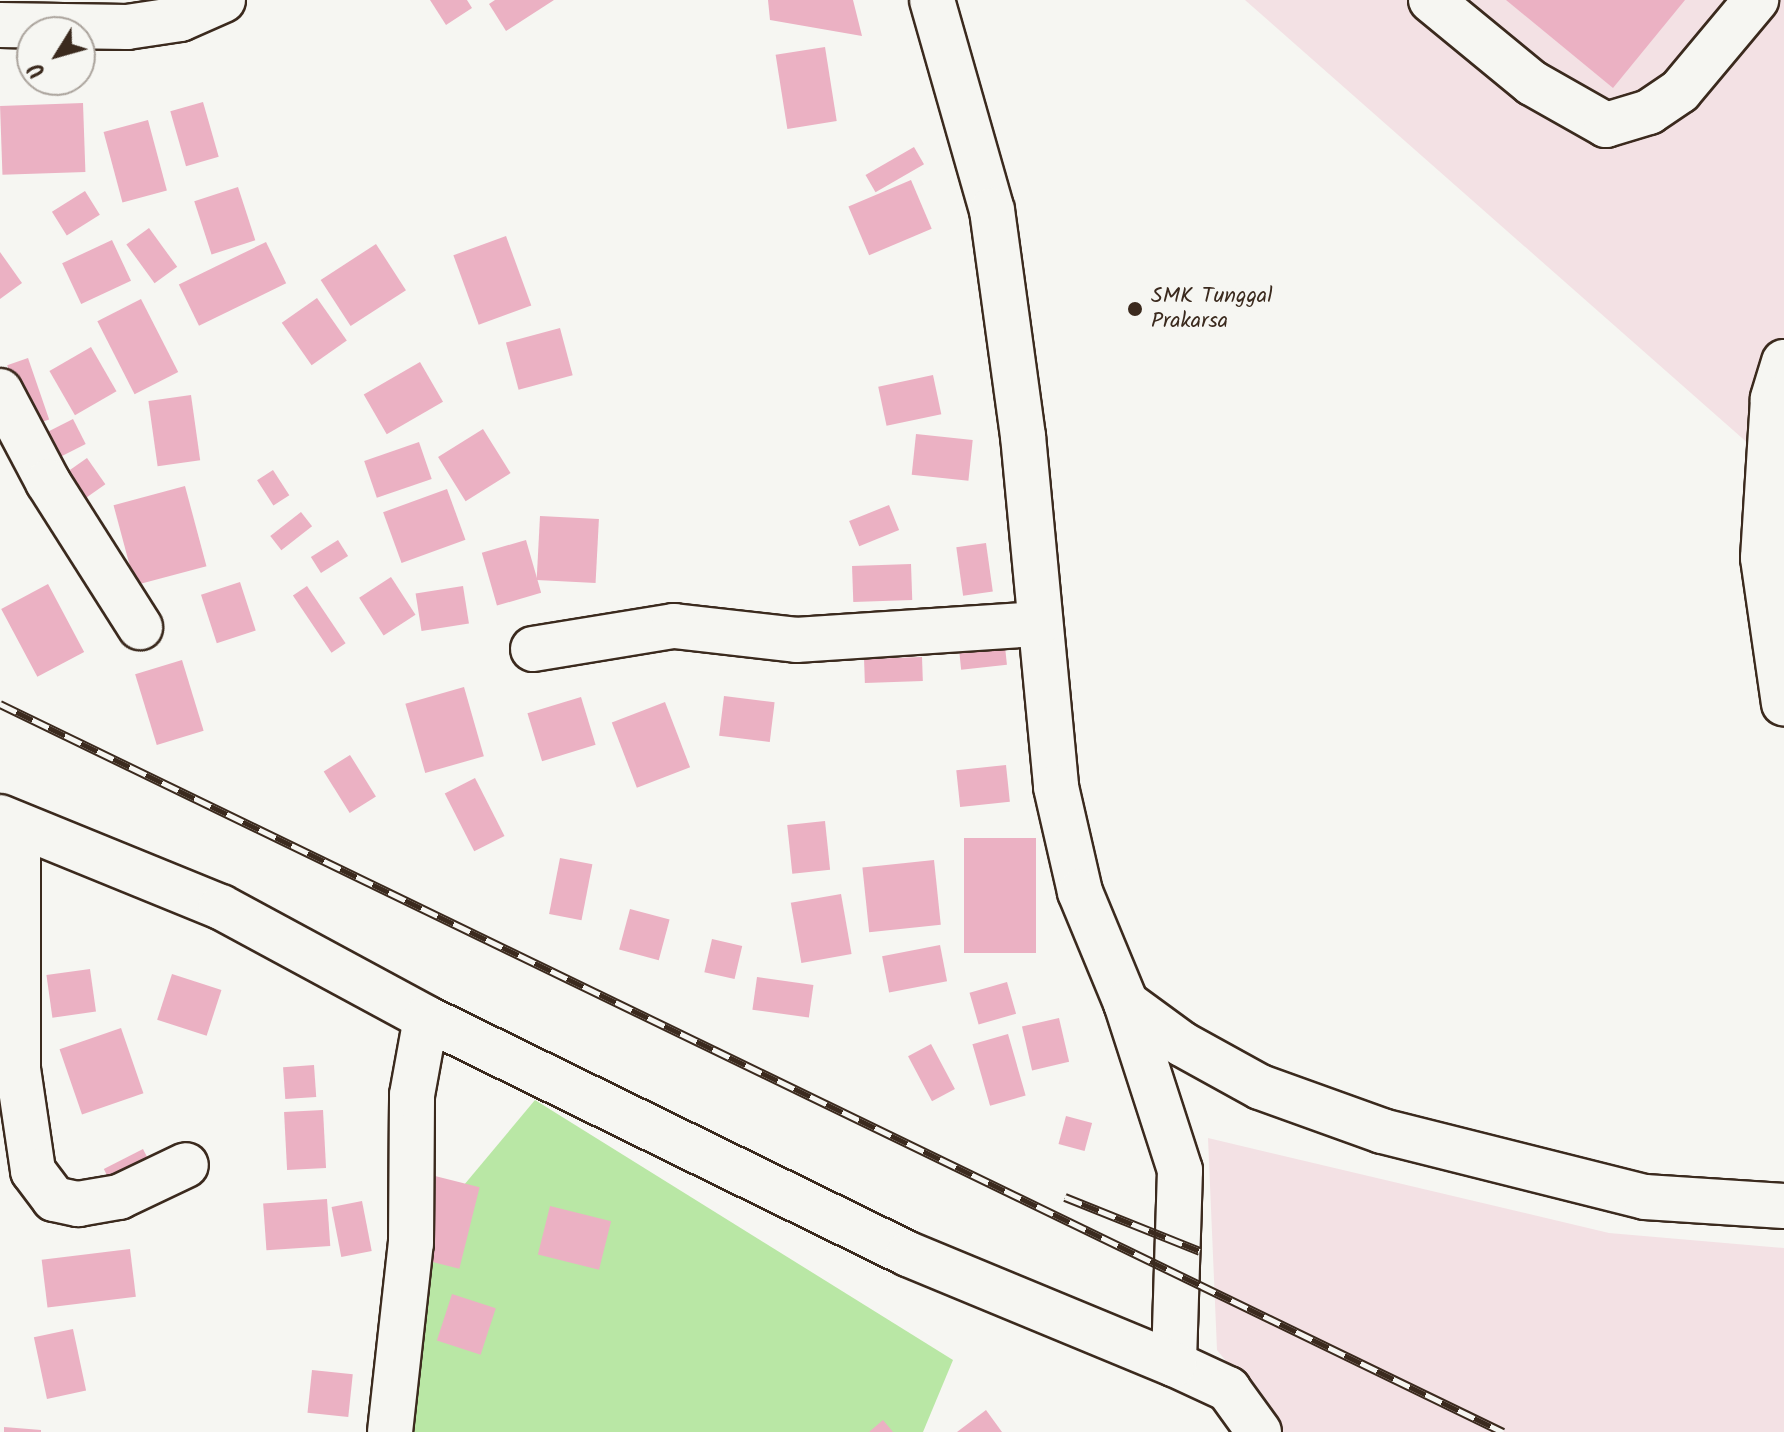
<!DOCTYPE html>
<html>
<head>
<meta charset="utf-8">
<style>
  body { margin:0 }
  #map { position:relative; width:1784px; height:1432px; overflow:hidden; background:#f6f6f2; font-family:Kalam,sans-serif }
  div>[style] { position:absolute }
  .built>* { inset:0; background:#f3e1e4 }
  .green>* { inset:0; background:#b9e7a5 }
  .building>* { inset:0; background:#ebb1c3; transform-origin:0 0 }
  .roads { filter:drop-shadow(2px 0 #3b2a1e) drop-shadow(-2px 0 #3b2a1e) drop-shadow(0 2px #3b2a1e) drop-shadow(0 -2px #3b2a1e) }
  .minor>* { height:44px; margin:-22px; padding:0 22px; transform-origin:22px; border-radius:22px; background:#f6f6f2 }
  .rail>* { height:9px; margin-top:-4.5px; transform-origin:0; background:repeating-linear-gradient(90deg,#f6f6f2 0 18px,#3b2a1e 0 36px); box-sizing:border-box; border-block:2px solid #3b2a1e }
  .dots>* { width:22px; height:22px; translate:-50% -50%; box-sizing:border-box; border:4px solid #f6f6f2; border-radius:50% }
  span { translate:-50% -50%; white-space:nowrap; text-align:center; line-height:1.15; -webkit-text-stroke:6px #f6f6f2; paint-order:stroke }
  .poi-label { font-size:22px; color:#3b2a1e }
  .left { translate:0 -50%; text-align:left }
  .north { position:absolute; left:16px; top:16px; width:80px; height:80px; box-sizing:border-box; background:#f6f6f2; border:2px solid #aba49d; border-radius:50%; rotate:233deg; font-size:22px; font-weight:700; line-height:32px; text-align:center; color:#3b2a1e }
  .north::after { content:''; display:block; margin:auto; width:28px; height:36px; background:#3b2a1e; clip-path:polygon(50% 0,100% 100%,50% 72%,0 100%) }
</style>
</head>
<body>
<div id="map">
  <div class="built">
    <i style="clip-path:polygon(1245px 0,1784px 0,1784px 475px)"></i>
    <i style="clip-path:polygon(1208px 1138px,1609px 1233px,1784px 1248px,1784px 1432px,1283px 1432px,1217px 1350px)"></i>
  </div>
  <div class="green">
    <i style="clip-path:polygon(535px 1100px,953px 1360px,923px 1432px,391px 1432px,433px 1222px)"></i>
  </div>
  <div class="building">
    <i style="clip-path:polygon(430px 0,467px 0,472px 8px,446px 25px)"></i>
    <i style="clip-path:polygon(495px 0,554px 0,506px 31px,489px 4px)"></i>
    <i style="clip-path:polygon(768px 0,853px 0,862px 36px,770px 20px)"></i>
    <i style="clip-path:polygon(1506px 0,1685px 0,1613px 88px)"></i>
    <i style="left:825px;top:47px;width:75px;height:50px;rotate:81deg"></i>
    <i style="left:203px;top:102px;width:57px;height:34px;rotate:74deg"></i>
    <i style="left:83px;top:103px;width:69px;height:83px;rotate:88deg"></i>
    <i style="left:148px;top:120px;width:73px;height:46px;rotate:75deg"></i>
    <i style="left:914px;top:147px;width:20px;height:56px;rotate:60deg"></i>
    <i style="left:911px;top:180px;width:53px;height:68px;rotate:67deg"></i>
    <i style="left:238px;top:187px;width:56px;height:46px;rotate:72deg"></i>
    <i style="left:85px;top:191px;width:28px;height:39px;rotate:58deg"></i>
    <i style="left:149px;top:228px;width:48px;height:28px;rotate:54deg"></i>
    <i style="left:506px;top:236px;width:74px;height:56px;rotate:70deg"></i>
    <i style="left:112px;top:240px;width:45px;height:55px;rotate:65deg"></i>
    <i style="left:266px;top:242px;width:46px;height:97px;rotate:64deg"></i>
    <i style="left:376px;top:244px;width:55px;height:66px;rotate:57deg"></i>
    <i style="clip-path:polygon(0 252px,22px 283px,0 299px)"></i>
    <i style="left:317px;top:298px;width:52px;height:43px;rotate:55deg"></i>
    <i style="left:141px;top:299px;width:82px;height:49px;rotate:63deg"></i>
    <i style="left:560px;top:328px;width:49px;height:56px;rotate:75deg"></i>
    <i style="left:91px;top:347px;width:51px;height:48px;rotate:60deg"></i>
    <i style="left:28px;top:358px;width:65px;height:22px;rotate:71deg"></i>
    <i style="left:420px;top:362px;width:46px;height:65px;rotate:60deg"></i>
    <i style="left:933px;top:375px;width:40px;height:56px;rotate:78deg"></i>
    <i style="left:191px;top:395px;width:66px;height:43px;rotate:82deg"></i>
    <i style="left:73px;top:419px;width:28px;height:41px;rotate:63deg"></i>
    <i style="left:483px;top:429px;width:52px;height:53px;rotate:58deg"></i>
    <i style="left:916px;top:434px;width:57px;height:41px;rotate:6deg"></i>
    <i style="left:419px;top:442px;width:39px;height:58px;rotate:71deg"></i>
    <i style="left:87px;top:458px;width:32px;height:40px;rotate:55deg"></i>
    <i style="left:273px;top:470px;width:30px;height:19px;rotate:57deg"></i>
    <i style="left:185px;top:486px;width:83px;height:74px;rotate:75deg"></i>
    <i style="left:447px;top:489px;width:54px;height:68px;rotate:70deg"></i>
    <i style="left:889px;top:505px;width:27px;height:43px;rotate:68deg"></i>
    <i style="left:301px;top:512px;width:18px;height:39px;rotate:52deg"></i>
    <i style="left:540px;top:516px;width:59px;height:64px;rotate:3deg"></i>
    <i style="left:338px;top:540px;width:19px;height:32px;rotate:58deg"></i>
    <i style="left:526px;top:540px;width:55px;height:46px;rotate:74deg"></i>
    <i style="left:986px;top:543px;width:49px;height:30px;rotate:82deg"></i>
    <i style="left:911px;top:564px;width:36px;height:59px;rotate:88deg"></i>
    <i style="left:391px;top:577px;width:45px;height:38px;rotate:57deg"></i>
    <i style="left:240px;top:582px;width:51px;height:41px;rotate:72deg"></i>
    <i style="left:48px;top:584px;width:77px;height:53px;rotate:62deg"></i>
    <i style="left:307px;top:586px;width:69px;height:17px;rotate:56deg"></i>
    <i style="left:463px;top:586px;width:38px;height:48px;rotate:81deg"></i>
    <i style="left:1004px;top:637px;width:28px;height:46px;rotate:84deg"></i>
    <i style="left:922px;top:657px;width:24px;height:58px;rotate:88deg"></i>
    <i style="left:182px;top:660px;width:74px;height:49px;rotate:73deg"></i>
    <i style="left:464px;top:687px;width:72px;height:61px;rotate:74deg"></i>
    <i style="left:724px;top:696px;width:51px;height:40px;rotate:7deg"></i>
    <i style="left:581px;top:697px;width:50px;height:56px;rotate:73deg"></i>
    <i style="left:665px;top:702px;width:70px;height:57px;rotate:69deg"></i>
    <i style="left:350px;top:755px;width:49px;height:31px;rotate:58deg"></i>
    <i style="left:1006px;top:765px;width:37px;height:50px;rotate:84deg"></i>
    <i style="left:475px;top:778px;width:65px;height:34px;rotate:63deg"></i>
    <i style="left:825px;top:821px;width:49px;height:38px;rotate:84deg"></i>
    <i style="left:1036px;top:838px;width:115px;height:72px;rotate:90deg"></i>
    <i style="left:560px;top:858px;width:33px;height:57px;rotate:11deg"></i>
    <i style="left:934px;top:860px;width:65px;height:72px;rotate:84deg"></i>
    <i style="left:841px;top:894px;width:61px;height:51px;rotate:80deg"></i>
    <i style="left:630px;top:909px;width:41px;height:42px;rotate:15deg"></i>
    <i style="left:712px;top:939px;width:31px;height:34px;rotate:13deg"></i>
    <i style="left:940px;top:945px;width:37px;height:59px;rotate:79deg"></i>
    <i style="left:90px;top:969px;width:43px;height:44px;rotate:82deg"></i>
    <i style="left:172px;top:974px;width:52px;height:48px;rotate:18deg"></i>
    <i style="left:757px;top:977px;width:57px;height:33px;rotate:8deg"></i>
    <i style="left:1007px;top:982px;width:33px;height:39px;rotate:74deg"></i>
    <i style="left:1059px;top:1018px;width:45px;height:38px;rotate:77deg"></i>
    <i style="left:121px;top:1028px;width:69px;height:65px;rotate:71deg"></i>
    <i style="left:1008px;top:1034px;width:64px;height:37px;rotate:74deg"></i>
    <i style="left:931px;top:1044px;width:51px;height:26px;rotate:62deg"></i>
    <i style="left:314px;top:1065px;width:32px;height:31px;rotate:86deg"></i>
    <i style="left:323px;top:1110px;width:58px;height:39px;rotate:87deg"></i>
    <i style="left:1066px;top:1116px;width:27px;height:29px;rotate:15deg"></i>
    <i style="left:143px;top:1149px;width:25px;height:44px;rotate:63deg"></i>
    <i style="left:435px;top:1176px;width:46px;height:84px;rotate:14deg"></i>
    <i style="left:327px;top:1199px;width:47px;height:64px;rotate:86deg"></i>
    <i style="left:362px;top:1201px;width:51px;height:31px;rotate:79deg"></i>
    <i style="left:550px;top:1206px;width:63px;height:50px;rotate:14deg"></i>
    <i style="left:130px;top:1249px;width:48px;height:89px;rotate:83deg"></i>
    <i style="left:452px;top:1294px;width:46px;height:49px;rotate:18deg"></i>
    <i style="left:73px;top:1329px;width:63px;height:40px;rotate:78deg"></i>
    <i style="left:312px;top:1370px;width:41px;height:43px;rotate:6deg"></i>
    <i style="clip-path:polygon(986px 1410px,1002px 1432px,957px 1432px)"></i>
    <i style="clip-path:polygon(883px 1420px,893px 1432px,869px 1432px)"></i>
    <i style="clip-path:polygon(4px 1427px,41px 1430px,41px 1432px,4px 1432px)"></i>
  </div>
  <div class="roads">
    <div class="minor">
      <i style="left:932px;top:0;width:218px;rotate:74.1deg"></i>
      <i style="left:992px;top:210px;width:228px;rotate:82.2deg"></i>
      <i style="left:1023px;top:436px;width:353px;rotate:84.6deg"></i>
      <i style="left:1056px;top:787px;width:108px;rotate:77.1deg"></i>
      <i style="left:1080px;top:892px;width:120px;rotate:67.5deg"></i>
      <i style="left:1126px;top:1003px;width:176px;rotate:72.1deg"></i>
      <i style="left:1180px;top:1170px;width:194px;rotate:91.8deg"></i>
      <i style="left:1174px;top:1364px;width:60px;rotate:24.8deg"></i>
      <i style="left:1228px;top:1389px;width:53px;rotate:54.2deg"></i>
      <i style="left:1431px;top:0;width:131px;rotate:39.4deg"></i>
      <i style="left:1532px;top:83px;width:85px;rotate:29.6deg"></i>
      <i style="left:1606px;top:125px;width:45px;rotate:-16.8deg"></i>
      <i style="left:1649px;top:112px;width:37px;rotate:-34deg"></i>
      <i style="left:1680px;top:91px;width:119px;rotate:-50.1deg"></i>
      <i style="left:0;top:25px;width:127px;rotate:0.9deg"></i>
      <i style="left:127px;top:27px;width:54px;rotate:-8.6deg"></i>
      <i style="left:180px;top:19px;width:47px;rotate:-23.8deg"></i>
      <i style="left:1784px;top:362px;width:39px;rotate:107deg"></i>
      <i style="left:1773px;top:399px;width:159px;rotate:93.6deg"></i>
      <i style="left:1763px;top:558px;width:147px;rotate:81.8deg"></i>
      <i style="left:0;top:391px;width:103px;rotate:62.2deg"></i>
      <i style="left:48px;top:482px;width:172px;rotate:57.6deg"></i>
      <i style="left:533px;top:649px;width:143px;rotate:-9.3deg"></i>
      <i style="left:674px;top:626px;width:123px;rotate:6.5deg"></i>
      <i style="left:796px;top:640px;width:242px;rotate:-3.8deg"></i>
      <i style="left:0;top:817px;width:239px;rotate:22.2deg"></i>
      <i style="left:221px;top:907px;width:233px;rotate:28.4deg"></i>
      <i style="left:426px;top:1018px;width:537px;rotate:26.09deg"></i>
      <i style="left:908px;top:1254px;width:288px;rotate:22.5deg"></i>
      <i style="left:18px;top:826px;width:243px;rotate:90deg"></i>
      <i style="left:18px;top:1069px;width:103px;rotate:81.6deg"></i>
      <i style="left:33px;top:1171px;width:35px;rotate:53deg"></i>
      <i style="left:54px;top:1199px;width:25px;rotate:12deg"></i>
      <i style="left:78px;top:1204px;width:42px;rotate:-9.7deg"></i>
      <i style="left:119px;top:1197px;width:74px;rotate:-25.5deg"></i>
      <i style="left:1126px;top:1003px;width:69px;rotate:36.2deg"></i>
      <i style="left:1182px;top:1044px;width:89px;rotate:28.9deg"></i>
      <i style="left:1260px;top:1087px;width:130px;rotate:19.8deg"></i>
      <i style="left:1382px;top:1131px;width:271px;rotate:14.1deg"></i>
      <i style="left:1645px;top:1197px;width:139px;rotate:3.7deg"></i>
      <i style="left:390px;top:1432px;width:190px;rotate:-83.7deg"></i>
      <i style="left:411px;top:1243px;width:148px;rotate:-89.6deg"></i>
      <i style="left:412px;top:1095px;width:78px;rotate:-79.7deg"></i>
    </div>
  </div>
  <div class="rail">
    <i style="left:0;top:704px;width:1670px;rotate:25.84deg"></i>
    <i style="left:1065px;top:1197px;width:145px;rotate:21.8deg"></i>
  </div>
  <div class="dots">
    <i style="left:1135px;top:309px;background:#3b2a1e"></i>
  </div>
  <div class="poi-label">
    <span class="left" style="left:1151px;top:309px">SMK Tunggal<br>Prakarsa</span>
  </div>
  <div class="north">U</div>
</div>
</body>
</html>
